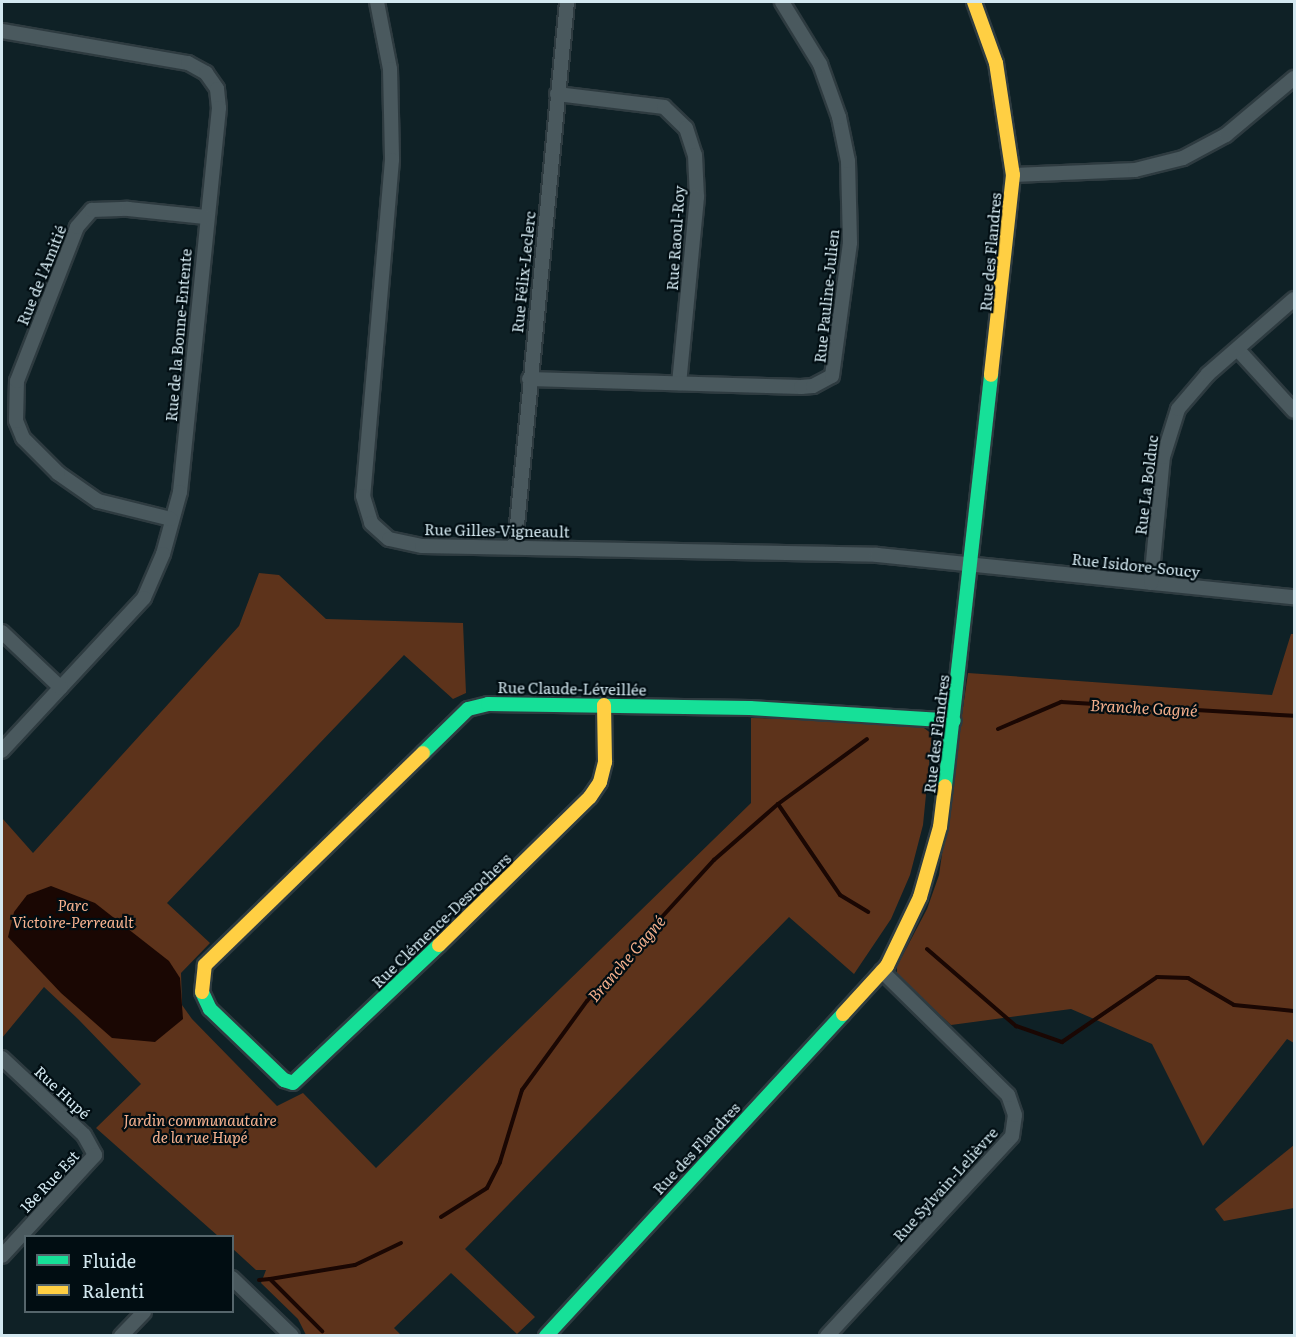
<!DOCTYPE html>
<html>
<head>
<meta charset="utf-8">
<style>
  body { margin:0 }
  #map { position:relative; width:1296px; height:1337px; overflow:hidden; background:#0f2126; font-family:Literata,serif }
  div>[style] { position:absolute }
  .green>* { inset:0; background:#5d331b }
  .water>* { inset:0; background:#1a0703 }
  .stream>* { height:4px; margin:-2px; padding:0 2px; transform-origin:2px; border-radius:2px; background:#1a0703 }
  .roads { filter:drop-shadow(2px 0 #2e3b40) drop-shadow(-2px 0 #2e3b40) drop-shadow(0 2px #2e3b40) drop-shadow(0 -2px #2e3b40) }
  .street>* { height:14px; margin:-7px; padding:0 7px; transform-origin:7px; border-radius:7px; background:#4a595e }
  .fast>* { height:14px; margin:-7px; padding:0 7px; transform-origin:7px; border-radius:7px; background:#16e098 }
  .slow>* { height:14px; margin:-7px; padding:0 7px; transform-origin:7px; border-radius:7px; background:#ffcf43 }
  span { translate:-50% -50%; white-space:nowrap; text-align:center; line-height:1.15; -webkit-text-stroke:4.5px #010d12; paint-order:stroke }
  .street-label { font-size:15px; color:#d3e8f0 }
  .park-label { font-size:15px; color:#f9b491; font-style:italic }
  .water-label { font-size:16px; color:#f2ae8b; font-style:italic }
  .frame { position:absolute; inset:0; border:3px solid #d3e8f0; pointer-events:none }
  .legend { position:absolute; left:24px; top:1235px; width:210px; height:78px; box-sizing:border-box; background:#010d12; border:2px solid #55656b; margin:0; padding:8px 10px; list-style:none; font-size:18px; color:#d3e8f0 }
  .legend li { display:flex; align-items:center; gap:12px; height:30px }
  .legend b { width:30px; border:2px solid #55656b }
</style>
</head>
<body>
<div id="map">
  <div class="green">
    <i style="clip-path:polygon(259px 573px,279px 575px,326px 619px,463px 623px,466px 693px,453px 699px,404px 655px,167px 903px,210px 943px,181px 973px,182px 1005px,192px 1019px,277px 1106px,303px 1093px,376px 1168px,751px 803px,751px 718px,842px 720px,924px 728px,932px 734px,923px 825px,910px 875px,891px 919px,854px 974px,789px 917px,465px 1249px,535px 1317px,517px 1334px,451px 1273px,394px 1328px,401px 1335px,306px 1335px,298px 1319px,261px 1283px,266px 1270px,256px 1270px,233px 1249px,232px 1236px,218px 1236px,96px 1128px,141px 1084px,78px 1019px,44px 987px,2px 1038px,2px 818px,33px 853px,239px 626px)"></i>
    <i style="clip-path:polygon(1291px 634px,1294px 634px,1294px 1043px,1287px 1039px,1203px 1146px,1152px 1044px,1071px 1009px,951px 1025px,897px 975px,897px 966px,927px 909px,939px 875px,968px 673px,1272px 695px)"></i>
    <i style="clip-path:polygon(1294px 1145px,1294px 1208px,1224px 1221px,1215px 1209px)"></i>
  </div>
  <div class="water">
    <i style="clip-path:polygon(51px 886px,95px 903px,169px 961px,180px 978px,183px 1019px,155px 1042px,112px 1038px,61px 993px,8px 937px,14px 912px,27px 895px)"></i>
  </div>
  <div class="stream">
    <i style="left:998px;top:729px;width:69px;rotate:-23.2deg"></i>
    <i style="left:1061px;top:702px;width:233px;rotate:3.4deg"></i>
    <i style="left:778px;top:804px;width:110px;rotate:55.7deg"></i>
    <i style="left:840px;top:895px;width:33px;rotate:31deg"></i>
    <i style="left:927px;top:949px;width:118px;rotate:40.9deg"></i>
    <i style="left:1016px;top:1026px;width:49px;rotate:19.2deg"></i>
    <i style="left:1062px;top:1042px;width:115px;rotate:-34.4deg"></i>
    <i style="left:1157px;top:977px;width:31px;rotate:2deg"></i>
    <i style="left:1188px;top:978px;width:53px;rotate:30.4deg"></i>
    <i style="left:1234px;top:1005px;width:60px;rotate:5.7deg"></i>
    <i style="left:441px;top:1217px;width:54px;rotate:-32.2deg"></i>
    <i style="left:487px;top:1188px;width:29px;rotate:-63deg"></i>
    <i style="left:500px;top:1162px;width:75px;rotate:-73deg"></i>
    <i style="left:522px;top:1090px;width:110px;rotate:-53.9deg"></i>
    <i style="left:587px;top:1001px;width:111px;rotate:-48.3deg"></i>
    <i style="left:661px;top:918px;width:79px;rotate:-47.6deg"></i>
    <i style="left:714px;top:860px;width:85px;rotate:-41.2deg"></i>
    <i style="left:778px;top:804px;width:110px;rotate:-36.1deg"></i>
    <i style="left:270px;top:1279px;width:86px;rotate:-9.4deg"></i>
    <i style="left:355px;top:1265px;width:51px;rotate:-25.6deg"></i>
    <i style="left:259px;top:1280px;width:11px;rotate:-5deg"></i>
    <i style="left:270px;top:1279px;width:74px;rotate:45deg"></i>
  </div>
  <div class="roads">
    <div class="street">
      <i style="left:377px;top:2px;width:68px;rotate:79deg"></i>
      <i style="left:390px;top:69px;width:91px;rotate:88.7deg"></i>
      <i style="left:392px;top:160px;width:337px;rotate:94.9deg"></i>
      <i style="left:363px;top:496px;width:28px;rotate:73deg"></i>
      <i style="left:371px;top:523px;width:24px;rotate:42deg"></i>
      <i style="left:389px;top:539px;width:34px;rotate:12deg"></i>
      <i style="left:422px;top:546px;width:455px;rotate:1.1deg"></i>
      <i style="left:877px;top:555px;width:419px;rotate:5.8deg"></i>
      <i style="left:2px;top:31px;width:189px;rotate:9.8deg"></i>
      <i style="left:188px;top:63px;width:21px;rotate:29deg"></i>
      <i style="left:206px;top:73px;width:19px;rotate:55deg"></i>
      <i style="left:217px;top:89px;width:19px;rotate:84deg"></i>
      <i style="left:219px;top:108px;width:386px;rotate:95.8deg"></i>
      <i style="left:180px;top:492px;width:64px;rotate:105.3deg"></i>
      <i style="left:163px;top:554px;width:48px;rotate:113.4deg"></i>
      <i style="left:144px;top:598px;width:209px;rotate:132.9deg"></i>
      <i style="left:557px;top:94px;width:108px;rotate:6.9deg"></i>
      <i style="left:664px;top:107px;width:30px;rotate:44deg"></i>
      <i style="left:686px;top:128px;width:28px;rotate:72deg"></i>
      <i style="left:695px;top:155px;width:42px;rotate:87.3deg"></i>
      <i style="left:697px;top:197px;width:187px;rotate:95.5deg"></i>
      <i style="left:1013px;top:175px;width:122px;rotate:-2.3deg"></i>
      <i style="left:1135px;top:170px;width:49px;rotate:-14deg"></i>
      <i style="left:1183px;top:158px;width:49px;rotate:-28.1deg"></i>
      <i style="left:1226px;top:135px;width:89px;rotate:-40deg"></i>
      <i style="left:1239px;top:351px;width:81px;rotate:47.5deg"></i>
      <i style="left:529px;top:379px;width:272px;rotate:1.7deg"></i>
      <i style="left:801px;top:387px;width:12px;rotate:-5deg"></i>
      <i style="left:813px;top:386px;width:21px;rotate:-28deg"></i>
      <i style="left:832px;top:376px;width:134px;rotate:-82.3deg"></i>
      <i style="left:850px;top:243px;width:82px;rotate:-91.4deg"></i>
      <i style="left:848px;top:161px;width:45px;rotate:-101.6deg"></i>
      <i style="left:839px;top:117px;width:56px;rotate:-109.7deg"></i>
      <i style="left:820px;top:64px;width:73px;rotate:-121.5deg"></i>
      <i style="left:171px;top:519px;width:75px;rotate:-166.1deg"></i>
      <i style="left:98px;top:501px;width:49px;rotate:-145deg"></i>
      <i style="left:58px;top:473px;width:49px;rotate:-135deg"></i>
      <i style="left:23px;top:438px;width:18px;rotate:-112deg"></i>
      <i style="left:16px;top:421px;width:40px;rotate:-88.6deg"></i>
      <i style="left:17px;top:381px;width:165px;rotate:-68.7deg"></i>
      <i style="left:77px;top:227px;width:23px;rotate:-49deg"></i>
      <i style="left:92px;top:210px;width:36px;rotate:-2deg"></i>
      <i style="left:128px;top:209px;width:78px;rotate:5.9deg"></i>
      <i style="left:515px;top:546px;width:546px;rotate:-84.54deg"></i>
      <i style="left:1151px;top:583px;width:127px;rotate:-84.6deg"></i>
      <i style="left:1163px;top:457px;width:50px;rotate:-72.6deg"></i>
      <i style="left:1178px;top:409px;width:46px;rotate:-49.4deg"></i>
      <i style="left:1208px;top:374px;width:114px;rotate:-41.1deg"></i>
      <i style="left:2px;top:632px;width:81px;rotate:43.5deg"></i>
      <i style="left:2px;top:1058px;width:112px;rotate:43.2deg"></i>
      <i style="left:84px;top:1135px;width:23px;rotate:61deg"></i>
      <i style="left:95px;top:1155px;width:137px;rotate:132.6deg"></i>
      <i style="left:232px;top:1278px;width:83px;rotate:44deg"></i>
      <i style="left:121px;top:1336px;width:33px;rotate:-46deg"></i>
      <i style="left:827px;top:1336px;width:272px;rotate:-47.2deg"></i>
      <i style="left:1012px;top:1136px;width:21px;rotate:-82deg"></i>
      <i style="left:1015px;top:1115px;width:21px;rotate:-109deg"></i>
      <i style="left:1008px;top:1095px;width:177px;rotate:-135.5deg"></i>
    </div>
    <div class="fast">
      <i style="left:423px;top:753px;width:63px;rotate:-44.4deg"></i>
      <i style="left:468px;top:709px;width:21px;rotate:-14deg"></i>
      <i style="left:488px;top:704px;width:262px;rotate:0.9deg"></i>
      <i style="left:750px;top:708px;width:204px;rotate:3.6deg"></i>
      <i style="left:945px;top:786px;width:414px;rotate:-83.6deg"></i>
      <i style="left:202px;top:992px;width:19px;rotate:65deg"></i>
      <i style="left:210px;top:1009px;width:103px;rotate:43.8deg"></i>
      <i style="left:284px;top:1080px;width:9px;rotate:18deg"></i>
      <i style="left:293px;top:1083px;width:201px;rotate:-43.4deg"></i>
      <i style="left:546px;top:1336px;width:438px;rotate:-47.3deg"></i>
    </div>
    <div class="slow">
      <i style="left:974px;top:2px;width:65px;rotate:70.2deg"></i>
      <i style="left:996px;top:63px;width:113px;rotate:81.4deg"></i>
      <i style="left:1013px;top:175px;width:201px;rotate:96.3deg"></i>
      <i style="left:439px;top:945px;width:211px;rotate:-44.4deg"></i>
      <i style="left:590px;top:797px;width:18px;rotate:-56deg"></i>
      <i style="left:600px;top:782px;width:21px;rotate:-76deg"></i>
      <i style="left:605px;top:762px;width:57px;rotate:-91deg"></i>
      <i style="left:202px;top:992px;width:27px;rotate:-84deg"></i>
      <i style="left:205px;top:965px;width:304px;rotate:-44.2deg"></i>
      <i style="left:843px;top:1014px;width:65px;rotate:-47.5deg"></i>
      <i style="left:887px;top:966px;width:76px;rotate:-64.4deg"></i>
      <i style="left:920px;top:897px;width:73px;rotate:-74.1deg"></i>
      <i style="left:940px;top:827px;width:41px;rotate:-83deg"></i>
    </div>
  </div>
  <div class="street-label">
    <span style="left:675px;top:238px;rotate:-86deg">Rue Raoul-Roy</span>
    <span style="left:990px;top:252px;rotate:-85deg">Rue des Flandres</span>
    <span style="left:523px;top:272px;rotate:-84deg">Rue Félix-Leclerc</span>
    <span style="left:41px;top:275px;rotate:-68deg">Rue de l'Amitié</span>
    <span style="left:826px;top:296px;rotate:-84deg">Rue Pauline-Julien</span>
    <span style="left:178px;top:335px;rotate:-85deg">Rue de la Bonne-Entente</span>
    <span style="left:1146px;top:485px;rotate:-83deg">Rue La Bolduc</span>
    <span style="left:497px;top:530px;rotate:1deg">Rue Gilles-Vigneault</span>
    <span style="left:1136px;top:565px;rotate:6deg">Rue Isidore-Soucy</span>
    <span style="left:572px;top:688px;rotate:1deg">Rue Claude-Léveillée</span>
    <span style="left:936px;top:734px;rotate:-83deg">Rue des Flandres</span>
    <span style="left:441px;top:920px;rotate:-44deg">Rue Clémence-Desrochers</span>
    <span style="left:63px;top:1092px;rotate:43deg">Rue Hupé</span>
    <span style="left:696px;top:1148px;rotate:-47deg">Rue des Flandres</span>
    <span style="left:49px;top:1181px;rotate:-47deg">18e Rue Est</span>
    <span style="left:945px;top:1184px;rotate:-48deg">Rue Sylvain-Lelièvre</span>
  </div>
  <div class="park-label">
    <span style="left:73px;top:913px">Parc<br>Victoire-Perreault</span>
    <span style="left:200px;top:1128px">Jardin communautaire<br>de la rue Hupé</span>
  </div>
  <div class="water-label">
    <span style="left:1144px;top:707px;rotate:3deg">Branche Gagné</span>
    <span style="left:626px;top:958px;rotate:-49deg">Branche Gagné</span>
  </div>
  <div class="frame"></div>
  <ul class="legend">
  <li><b style="height:8px;background:#16e098"></b>Fluide</li>
  <li><b style="height:8px;background:#ffcf43"></b>Ralenti</li>
  </ul>
</div>
</body>
</html>
